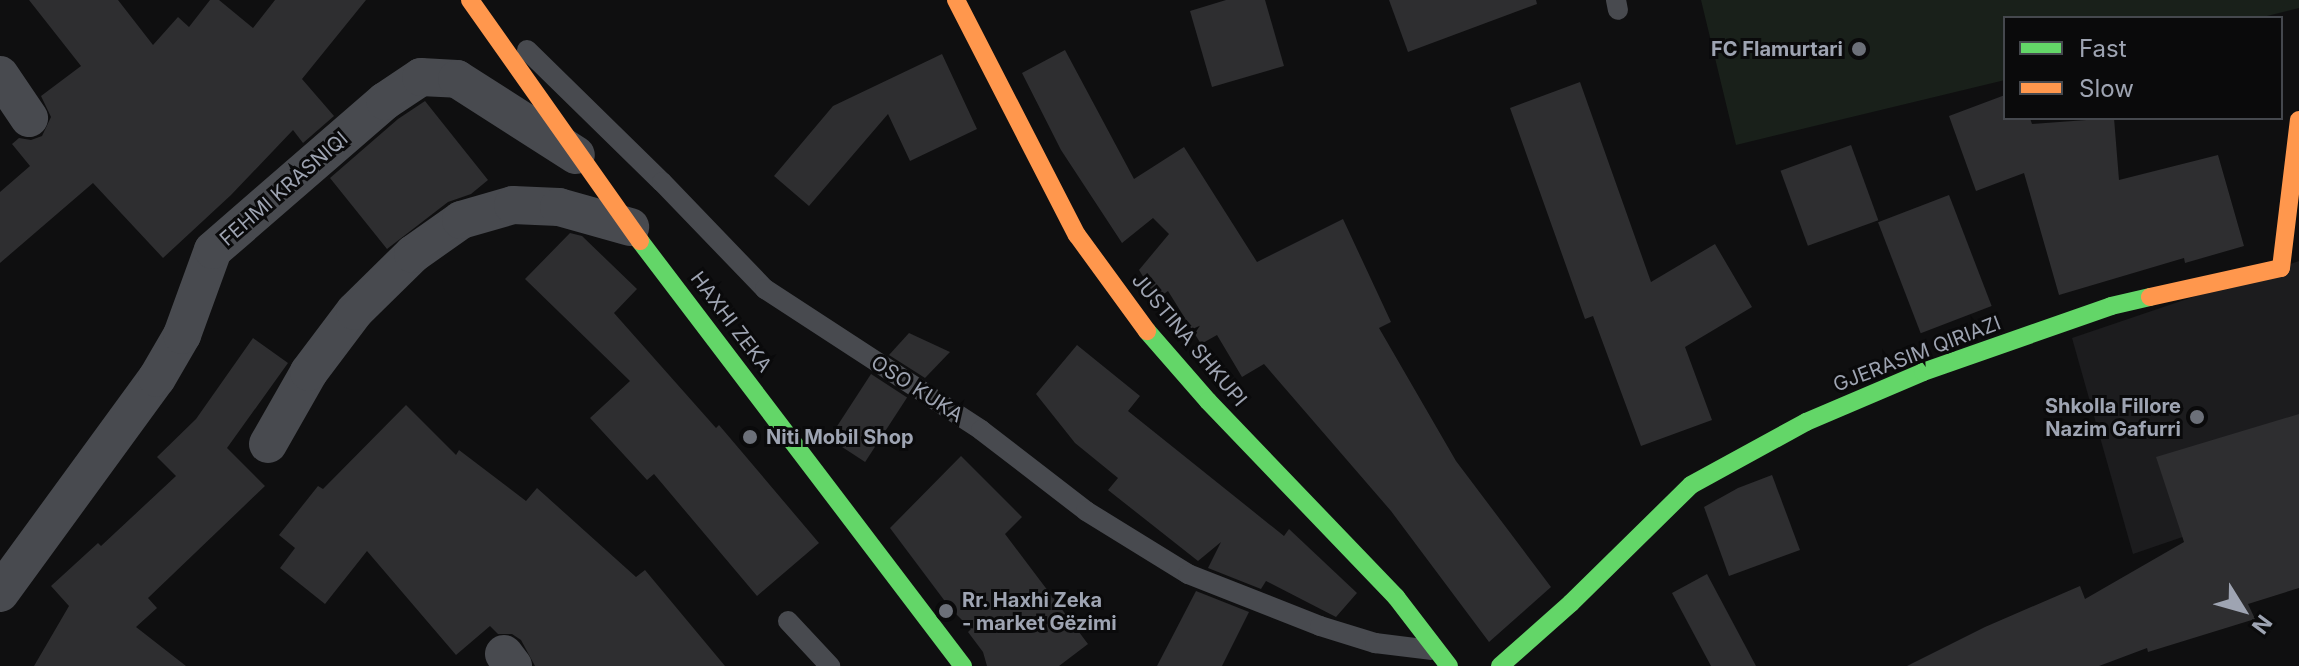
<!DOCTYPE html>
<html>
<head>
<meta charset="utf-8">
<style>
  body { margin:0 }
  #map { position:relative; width:2299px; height:666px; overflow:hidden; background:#0f0f10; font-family:Inter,sans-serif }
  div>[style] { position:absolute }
  .built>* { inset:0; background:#1c1c1e }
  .green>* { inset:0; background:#19201a }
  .building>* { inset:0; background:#2e2e30; transform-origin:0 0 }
  .lane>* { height:20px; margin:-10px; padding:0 10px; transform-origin:10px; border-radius:10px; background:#484a4f }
  .street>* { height:38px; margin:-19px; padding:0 19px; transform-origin:19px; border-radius:19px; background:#484a4f }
  .fast>* { height:18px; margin:-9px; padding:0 9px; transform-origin:9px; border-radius:9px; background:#63d668 }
  .slow>* { height:18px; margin:-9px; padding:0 9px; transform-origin:9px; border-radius:9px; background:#ff974d }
  .dots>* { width:22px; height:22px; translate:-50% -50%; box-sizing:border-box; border:4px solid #0a0a0b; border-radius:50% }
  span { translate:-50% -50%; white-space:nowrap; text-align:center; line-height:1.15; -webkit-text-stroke:6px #0a0a0b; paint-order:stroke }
  .poi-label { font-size:20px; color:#9ea4b2; font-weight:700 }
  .right { translate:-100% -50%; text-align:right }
  .left { translate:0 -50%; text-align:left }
  .street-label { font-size:20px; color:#9ea4b2 }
  .legend { position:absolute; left:2003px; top:16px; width:280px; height:104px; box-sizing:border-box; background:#0a0a0b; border:2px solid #45484e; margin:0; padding:10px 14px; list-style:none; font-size:24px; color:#9ea4b2 }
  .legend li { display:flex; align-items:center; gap:16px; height:40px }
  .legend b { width:40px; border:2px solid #45484e }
  .north { position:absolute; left:2203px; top:570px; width:80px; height:80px; -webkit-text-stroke:6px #0a0a0b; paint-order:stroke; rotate:127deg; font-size:22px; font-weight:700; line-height:32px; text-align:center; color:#9ea4b2 }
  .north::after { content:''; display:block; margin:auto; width:28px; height:36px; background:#9ea4b2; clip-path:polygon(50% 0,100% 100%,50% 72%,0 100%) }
</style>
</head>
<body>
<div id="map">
  <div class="built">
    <i style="clip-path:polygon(2299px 261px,2299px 497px,2133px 554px,2072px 338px)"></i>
  </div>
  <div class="green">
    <i style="clip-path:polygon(1701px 0,2299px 0,2299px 8px,2259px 18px,2005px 18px,2005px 80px,1736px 145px)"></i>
  </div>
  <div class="building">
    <i style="clip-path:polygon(29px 0,118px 0,153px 45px,178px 17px,189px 27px,210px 0,219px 0,253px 28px,275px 0,366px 0,302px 79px,334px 116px,303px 143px,293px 130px,231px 195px,163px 258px,93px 183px,0 263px,0 192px,30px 166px,12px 144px,19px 138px,31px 140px,42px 136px,51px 117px,41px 96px,81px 66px)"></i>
    <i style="clip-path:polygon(1226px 0,1265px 0,1284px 66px,1212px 87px,1190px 11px)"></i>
    <i style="clip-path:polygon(1389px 0,1536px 0,1537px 4px,1408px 52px)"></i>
    <i style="clip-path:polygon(1065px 50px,1134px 179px,1184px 147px,1257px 262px,1343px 219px,1391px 322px,1379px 328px,1456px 461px,1551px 587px,1489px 642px,1391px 511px,1264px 364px,1242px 377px,1217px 335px,1201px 344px,1168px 291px,1157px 299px,1139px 270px,1169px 234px,1153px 218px,1122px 243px,1061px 150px,1022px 73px)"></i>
    <i style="clip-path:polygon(942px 54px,977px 129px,910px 161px,888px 114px,809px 206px,774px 176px,833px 106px)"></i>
    <i style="clip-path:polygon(1580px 82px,1651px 282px,1715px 244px,1752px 307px,1685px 347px,1712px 420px,1641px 446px,1593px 316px,1585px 319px,1510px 108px)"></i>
    <i style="clip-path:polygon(2005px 95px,2005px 118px,2030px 118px,2032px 124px,2114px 118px,2119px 180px,2218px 155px,2244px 246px,2185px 263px,2184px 258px,2059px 295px,2024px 173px,1976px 191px,1949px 116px)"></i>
    <i style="clip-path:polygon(425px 101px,488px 180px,471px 194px,448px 202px,387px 249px,330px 178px,398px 119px)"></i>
    <i style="left:1851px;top:145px;width:80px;height:75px;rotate:70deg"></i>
    <i style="left:1949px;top:195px;width:119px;height:76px;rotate:69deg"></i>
    <i style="clip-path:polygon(570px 233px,582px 236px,637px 289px,614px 313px,716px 428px,719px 425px,819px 543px,757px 596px,654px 474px,647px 480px,590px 418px,630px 381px,525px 279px)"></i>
    <i style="clip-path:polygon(909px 333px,950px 352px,925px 378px,889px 355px)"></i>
    <i style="clip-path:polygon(253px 338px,288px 363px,227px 448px,265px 486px,148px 598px,157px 608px,136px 627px,186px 666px,34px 666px,69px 606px,51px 586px,98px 543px,101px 546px,176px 476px,157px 457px,196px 419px)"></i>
    <i style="clip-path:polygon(1077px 345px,1140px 396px,1128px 411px,1284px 536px,1289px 529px,1357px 593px,1336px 617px,1266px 581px,1261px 589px,1208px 568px,1221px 542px,1198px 561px,1108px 490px,1118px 478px,1075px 443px,1036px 394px)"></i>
    <i style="left:871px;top:374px;width:43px;height:77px;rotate:33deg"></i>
    <i style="clip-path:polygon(406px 405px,456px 455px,459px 450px,526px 501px,537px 488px,636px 577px,645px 570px,725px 666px,535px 666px,521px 640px,512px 634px,498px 634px,490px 626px,456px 655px,367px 551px,325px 604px,280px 568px,295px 548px,279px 535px,318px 486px,323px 489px)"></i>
    <i style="clip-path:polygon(2299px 414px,2299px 588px,2248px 604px,2255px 619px,2148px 652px,2147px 648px,2099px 666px,1907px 666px,1985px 627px,2080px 586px,2085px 599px,2184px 542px,2156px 457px)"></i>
    <i style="clip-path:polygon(961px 456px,1022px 517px,1005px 534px,1088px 644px,1059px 666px,987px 666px,983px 652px,968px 632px,971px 629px,950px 608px,890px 528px)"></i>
    <i style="clip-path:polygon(1772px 475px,1800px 550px,1729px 576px,1704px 507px,1738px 488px)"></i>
    <i style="clip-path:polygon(1707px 574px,1756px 666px,1711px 666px,1672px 593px)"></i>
    <i style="clip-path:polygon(1196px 591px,1249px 612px,1222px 666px,1157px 666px)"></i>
  </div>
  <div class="lane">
    <i style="left:1616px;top:0;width:10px;rotate:79deg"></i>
    <i style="left:527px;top:50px;width:189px;rotate:44.4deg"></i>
    <i style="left:662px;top:182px;width:149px;rotate:46.1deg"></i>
    <i style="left:765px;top:289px;width:258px;rotate:33.1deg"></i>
    <i style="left:981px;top:430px;width:133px;rotate:37.6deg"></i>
    <i style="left:1086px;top:511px;width:120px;rotate:31.7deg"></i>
    <i style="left:1188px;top:574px;width:142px;rotate:21.5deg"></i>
    <i style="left:1320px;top:626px;width:58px;rotate:17.2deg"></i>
    <i style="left:1375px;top:643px;width:56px;rotate:7.1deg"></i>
    <i style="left:788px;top:621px;width:62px;rotate:47deg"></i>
  </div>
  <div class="street">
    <i style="left:0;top:75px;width:52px;rotate:56deg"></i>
    <i style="left:268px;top:444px;width:83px;rotate:-60.3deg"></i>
    <i style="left:309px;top:372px;width:76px;rotate:-53deg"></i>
    <i style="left:355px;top:311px;width:81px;rotate:-44.5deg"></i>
    <i style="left:413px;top:254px;width:59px;rotate:-35.3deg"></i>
    <i style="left:461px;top:220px;width:54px;rotate:-16.1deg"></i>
    <i style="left:513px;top:205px;width:46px;rotate:2.5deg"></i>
    <i style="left:559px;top:207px;width:74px;rotate:15.7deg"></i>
    <i style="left:0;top:593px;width:266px;rotate:-53.9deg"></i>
    <i style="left:157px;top:378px;width:50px;rotate:-59.8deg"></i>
    <i style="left:182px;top:335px;width:90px;rotate:-70deg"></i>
    <i style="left:213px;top:250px;width:228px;rotate:-40.9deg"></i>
    <i style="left:385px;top:101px;width:43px;rotate:-33.7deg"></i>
    <i style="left:421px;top:77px;width:36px;rotate:3deg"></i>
    <i style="left:457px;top:79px;width:141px;rotate:32.6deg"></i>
    <i style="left:504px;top:654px;width:15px;rotate:53deg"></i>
  </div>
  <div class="fast">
    <i style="left:640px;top:241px;width:534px;rotate:52.77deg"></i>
    <i style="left:1147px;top:331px;width:93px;rotate:48.9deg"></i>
    <i style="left:1208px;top:401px;width:272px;rotate:46.2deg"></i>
    <i style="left:1396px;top:597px;width:87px;rotate:52.5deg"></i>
    <i style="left:1500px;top:666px;width:95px;rotate:-41.6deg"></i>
    <i style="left:1571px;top:603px;width:168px;rotate:-44.5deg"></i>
    <i style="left:1691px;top:485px;width:131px;rotate:-28.7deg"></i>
    <i style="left:1806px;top:422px;width:127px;rotate:-23.1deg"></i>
    <i style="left:1923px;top:372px;width:199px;rotate:-19.3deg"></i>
    <i style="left:2111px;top:306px;width:40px;rotate:-13deg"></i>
  </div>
  <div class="slow">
    <i style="left:470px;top:0;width:295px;rotate:54.8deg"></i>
    <i style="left:956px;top:0;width:264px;rotate:62.8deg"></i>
    <i style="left:1077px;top:235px;width:119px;rotate:53.9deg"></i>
    <i style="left:2150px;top:297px;width:134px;rotate:-12.5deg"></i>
    <i style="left:2281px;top:268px;width:149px;rotate:-83.1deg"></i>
  </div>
  <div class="dots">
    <i style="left:1859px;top:49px;background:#6c7079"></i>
    <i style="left:2197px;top:417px;background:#6c7079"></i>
    <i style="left:750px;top:437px;background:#6c7079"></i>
    <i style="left:946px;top:611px;background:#6c7079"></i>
  </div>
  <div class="poi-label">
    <span class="right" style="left:1843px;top:49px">FC Flamurtari</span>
    <span class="right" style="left:2181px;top:418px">Shkolla Fillore<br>Nazim Gafurri</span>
    <span class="left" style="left:766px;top:437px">Niti Mobil Shop</span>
    <span class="left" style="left:962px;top:612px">Rr. Haxhi Zeka<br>- market Gëzimi</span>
  </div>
  <div class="street-label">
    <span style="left:284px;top:189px;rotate:-41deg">FEHMI KRASNIQI</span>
    <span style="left:731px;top:322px;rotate:53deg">HAXHI ZEKA</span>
    <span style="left:1189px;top:340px;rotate:50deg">JUSTINA SHKUPI</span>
    <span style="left:1917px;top:354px;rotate:-21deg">GJERASIM QIRIAZI</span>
    <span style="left:917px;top:389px;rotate:33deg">OSO KUKA</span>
  </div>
  <ul class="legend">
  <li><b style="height:10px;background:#63d668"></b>Fast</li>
  <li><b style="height:10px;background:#ff974d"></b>Slow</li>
  </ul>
  <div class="north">N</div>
</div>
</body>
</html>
